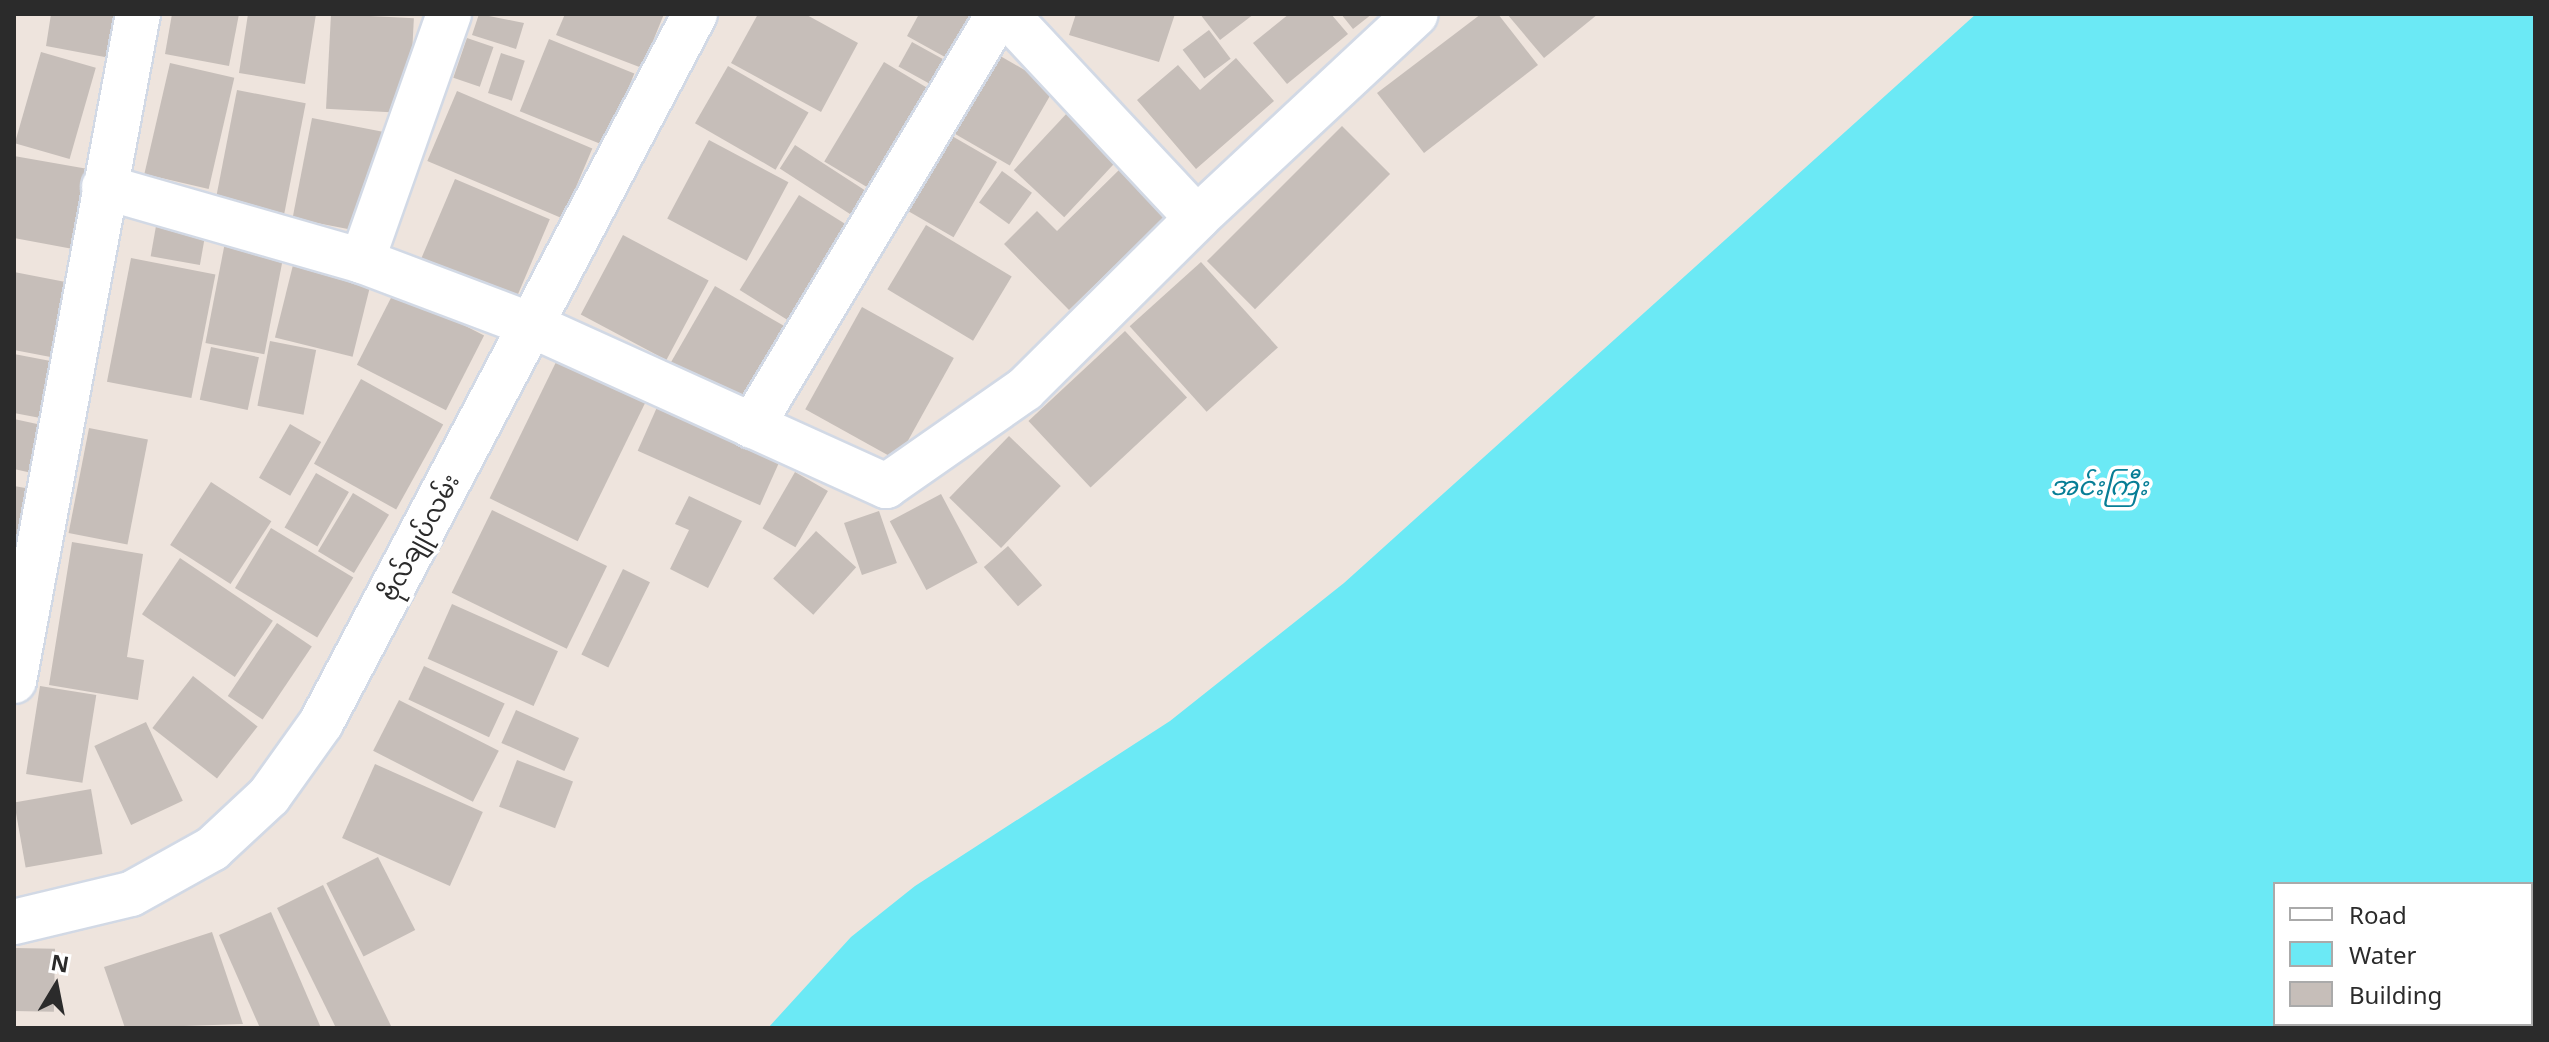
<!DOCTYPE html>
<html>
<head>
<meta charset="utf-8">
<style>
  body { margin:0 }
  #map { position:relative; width:2549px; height:1042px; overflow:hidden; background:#eee4dd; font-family:"Noto Sans","Noto Sans Myanmar",sans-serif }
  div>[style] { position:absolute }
  .water>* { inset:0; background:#6be9f5 }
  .building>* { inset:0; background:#c6beb9; transform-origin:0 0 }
  .roads { filter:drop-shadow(2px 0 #d2d9e5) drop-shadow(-2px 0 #d2d9e5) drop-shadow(0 2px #d2d9e5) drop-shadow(0 -2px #d2d9e5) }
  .minor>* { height:44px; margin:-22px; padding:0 22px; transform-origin:22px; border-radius:22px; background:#fff }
  .tertiary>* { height:44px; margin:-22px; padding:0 22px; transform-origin:22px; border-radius:22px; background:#fff }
  .secondary>* { height:44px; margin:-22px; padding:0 22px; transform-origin:22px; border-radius:22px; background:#fff }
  span { translate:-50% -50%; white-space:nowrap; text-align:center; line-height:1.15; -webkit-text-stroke:7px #fff; paint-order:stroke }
  .street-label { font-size:24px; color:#2b2b2b }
  .water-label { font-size:26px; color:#077e96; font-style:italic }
  .frame { position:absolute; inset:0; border:16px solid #2b2b2b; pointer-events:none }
  .legend { position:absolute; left:2273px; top:882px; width:260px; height:144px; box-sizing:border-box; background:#fff; border:2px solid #aaa; margin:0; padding:10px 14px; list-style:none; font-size:24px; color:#2b2b2b }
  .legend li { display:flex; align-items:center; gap:16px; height:40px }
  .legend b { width:40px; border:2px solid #aaa }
  .north { position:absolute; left:16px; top:946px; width:80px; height:80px; -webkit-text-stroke:6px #fff; paint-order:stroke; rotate:10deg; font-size:22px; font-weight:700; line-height:32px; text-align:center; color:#2b2b2b }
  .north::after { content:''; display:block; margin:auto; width:28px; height:36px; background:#2b2b2b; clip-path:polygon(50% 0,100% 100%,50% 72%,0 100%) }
</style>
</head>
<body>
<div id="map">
  <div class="water">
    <i style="clip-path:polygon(1976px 14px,2535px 14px,2535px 919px,2531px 926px,2531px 884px,2275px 884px,2275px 1024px,2468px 1024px,2465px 1028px,768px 1028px,851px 937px,915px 886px,1170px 721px,1344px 583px)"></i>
  </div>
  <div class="building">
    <i style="clip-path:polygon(51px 14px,117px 14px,110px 58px,46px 46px)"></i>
    <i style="clip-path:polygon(172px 14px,239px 14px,229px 66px,165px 54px)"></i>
    <i style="clip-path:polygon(248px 14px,316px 14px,305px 84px,239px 73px)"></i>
    <i style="left:331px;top:14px;width:83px;height:95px;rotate:3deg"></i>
    <i style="clip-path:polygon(479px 14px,524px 23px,516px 49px,472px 35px)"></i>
    <i style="clip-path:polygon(565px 14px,664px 14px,642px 68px,556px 35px)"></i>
    <i style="clip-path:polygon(758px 14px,805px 14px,858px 43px,821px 112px,731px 63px)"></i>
    <i style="clip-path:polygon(919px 14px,981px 14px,954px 62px,907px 36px)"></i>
    <i style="clip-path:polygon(1076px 14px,1175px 14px,1159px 62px,1069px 35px)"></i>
    <i style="clip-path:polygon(1200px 14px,1254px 14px,1220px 40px)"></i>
    <i style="clip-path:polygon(1289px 14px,1331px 14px,1348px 34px,1287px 84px,1253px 43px)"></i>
    <i style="clip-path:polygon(1341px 14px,1372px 14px,1353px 29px)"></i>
    <i style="clip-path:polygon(1481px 14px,1498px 14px,1538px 65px,1424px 153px,1377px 93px)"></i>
    <i style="clip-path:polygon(1507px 14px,1598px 14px,1544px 58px)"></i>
    <i style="left:1209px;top:30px;width:36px;height:33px;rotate:53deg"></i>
    <i style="left:467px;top:38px;width:28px;height:42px;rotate:19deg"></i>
    <i style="left:549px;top:39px;width:92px;height:78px;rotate:22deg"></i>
    <i style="left:912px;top:42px;width:43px;height:28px;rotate:29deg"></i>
    <i style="left:41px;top:52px;width:57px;height:95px;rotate:16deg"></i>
    <i style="left:501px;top:53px;width:25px;height:42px;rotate:18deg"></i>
    <i style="left:995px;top:53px;width:69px;height:90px;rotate:30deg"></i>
    <i style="clip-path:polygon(1236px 58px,1274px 101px,1196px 169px,1137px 100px,1178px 65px,1200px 90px)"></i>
    <i style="left:884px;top:62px;width:58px;height:116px;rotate:31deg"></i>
    <i style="left:170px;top:63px;width:66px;height:114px;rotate:13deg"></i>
    <i style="left:728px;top:66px;width:93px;height:66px;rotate:30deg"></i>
    <i style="left:237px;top:90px;width:70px;height:112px;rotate:11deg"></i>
    <i style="left:457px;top:91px;width:147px;height:76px;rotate:23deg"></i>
    <i style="left:1069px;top:111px;width:69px;height:81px;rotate:43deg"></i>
    <i style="left:312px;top:118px;width:76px;height:102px;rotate:11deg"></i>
    <i style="left:1342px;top:126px;width:68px;height:191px;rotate:45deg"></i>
    <i style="left:952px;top:136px;width:52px;height:87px;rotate:30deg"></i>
    <i style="left:709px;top:140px;width:90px;height:89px;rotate:28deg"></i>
    <i style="left:795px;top:145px;width:92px;height:28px;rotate:33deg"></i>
    <i style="clip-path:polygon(14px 156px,88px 169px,73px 249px,14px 238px)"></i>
    <i style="clip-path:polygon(1121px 168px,1167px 215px,1069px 310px,1004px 244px,1037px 211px,1057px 231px)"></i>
    <i style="left:1002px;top:171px;width:37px;height:39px;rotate:36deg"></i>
    <i style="left:455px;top:179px;width:103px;height:88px;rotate:23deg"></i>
    <i style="left:799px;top:195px;width:65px;height:112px;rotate:32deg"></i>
    <i style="left:159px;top:209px;width:50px;height:48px;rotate:10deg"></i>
    <i style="left:926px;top:225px;width:100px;height:75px;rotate:31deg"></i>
    <i style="left:227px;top:232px;width:60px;height:113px;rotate:11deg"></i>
    <i style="left:623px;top:235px;width:97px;height:90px;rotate:28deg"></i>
    <i style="left:296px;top:253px;width:80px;height:87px;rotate:14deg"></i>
    <i style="left:131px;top:258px;width:86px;height:126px;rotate:11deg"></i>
    <i style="left:1201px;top:262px;width:115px;height:96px;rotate:48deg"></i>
    <i style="clip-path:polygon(14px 272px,76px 284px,61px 359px,14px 350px)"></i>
    <i style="left:715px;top:286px;width:87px;height:91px;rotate:30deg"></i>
    <i style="left:395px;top:290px;width:100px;height:84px;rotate:27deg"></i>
    <i style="left:862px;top:307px;width:105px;height:117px;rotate:29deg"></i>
    <i style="left:1125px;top:331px;width:91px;height:132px;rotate:47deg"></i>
    <i style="left:270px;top:341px;width:47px;height:66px;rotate:11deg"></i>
    <i style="left:211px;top:347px;width:49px;height:54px;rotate:12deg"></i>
    <i style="clip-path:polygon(14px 354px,61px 363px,51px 420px,14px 413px)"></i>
    <i style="left:558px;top:358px;width:98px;height:156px;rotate:26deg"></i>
    <i style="left:361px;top:379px;width:94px;height:97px;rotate:29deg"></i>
    <i style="left:658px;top:405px;width:134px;height:50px;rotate:24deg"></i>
    <i style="clip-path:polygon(14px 419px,51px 427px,41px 475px,14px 469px)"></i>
    <i style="left:290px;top:424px;width:36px;height:62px;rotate:30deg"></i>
    <i style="left:89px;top:428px;width:60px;height:107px;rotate:11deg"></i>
    <i style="left:1009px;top:436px;width:72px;height:86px;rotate:44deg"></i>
    <i style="left:795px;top:472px;width:38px;height:65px;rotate:30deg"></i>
    <i style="left:316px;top:473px;width:38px;height:63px;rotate:30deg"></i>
    <i style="left:211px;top:482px;width:72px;height:75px;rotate:33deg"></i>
    <i style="clip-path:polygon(14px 486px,31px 489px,14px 564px)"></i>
    <i style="left:353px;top:493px;width:42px;height:68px;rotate:31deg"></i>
    <i style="left:941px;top:494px;width:78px;height:58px;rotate:62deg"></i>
    <i style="clip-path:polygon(689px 496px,742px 521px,708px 588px,670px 569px,689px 530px,675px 524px)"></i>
    <i style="left:492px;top:510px;width:128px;height:92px;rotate:26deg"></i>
    <i style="left:879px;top:511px;width:55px;height:37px;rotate:71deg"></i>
    <i style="left:271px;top:528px;width:96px;height:70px;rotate:31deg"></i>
    <i style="left:816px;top:531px;width:54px;height:64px;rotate:42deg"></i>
    <i style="clip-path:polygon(72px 542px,143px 554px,127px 657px,144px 660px,138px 700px,49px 685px)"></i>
    <i style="left:1008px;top:546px;width:52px;height:32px;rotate:49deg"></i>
    <i style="left:180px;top:558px;width:112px;height:68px;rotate:34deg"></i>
    <i style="left:623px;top:569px;width:30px;height:95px;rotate:26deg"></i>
    <i style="left:452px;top:604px;width:116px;height:60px;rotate:24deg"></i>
    <i style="left:277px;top:623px;width:42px;height:88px;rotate:34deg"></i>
    <i style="left:424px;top:666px;width:89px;height:37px;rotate:25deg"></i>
    <i style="left:193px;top:676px;width:82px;height:66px;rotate:38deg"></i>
    <i style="left:40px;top:686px;width:57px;height:89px;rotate:9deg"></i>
    <i style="left:399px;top:700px;width:112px;height:57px;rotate:27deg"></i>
    <i style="left:516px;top:710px;width:69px;height:36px;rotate:24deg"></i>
    <i style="left:146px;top:722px;width:87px;height:57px;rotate:65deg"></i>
    <i style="left:517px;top:760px;width:60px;height:50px;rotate:21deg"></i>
    <i style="left:375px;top:764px;width:118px;height:81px;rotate:24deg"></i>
    <i style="left:91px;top:789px;width:66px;height:78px;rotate:80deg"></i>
    <i style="left:378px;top:857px;width:82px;height:58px;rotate:63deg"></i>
    <i style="clip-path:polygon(323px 885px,392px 1028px,336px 1028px,277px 908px)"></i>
    <i style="clip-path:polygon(271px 912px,321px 1028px,260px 1028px,219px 935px)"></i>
    <i style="clip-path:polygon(212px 932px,243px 1024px,125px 1028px,104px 967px)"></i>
    <i style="left:14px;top:948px;width:41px;height:63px;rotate:1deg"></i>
  </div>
  <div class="roads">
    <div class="minor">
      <i style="left:1006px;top:14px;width:279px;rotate:46.9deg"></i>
      <i style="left:104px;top:187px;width:268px;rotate:16deg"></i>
      <i style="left:362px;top:261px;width:181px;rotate:20.7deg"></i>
      <i style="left:362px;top:261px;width:262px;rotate:-70.6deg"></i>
      <i style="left:752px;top:426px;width:480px;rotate:-59.1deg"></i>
      <i style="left:14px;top:681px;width:678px;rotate:-79.47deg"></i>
    </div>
    <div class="tertiary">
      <i style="left:531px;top:325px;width:390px;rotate:24.4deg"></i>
      <i style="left:886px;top:486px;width:169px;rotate:-34.9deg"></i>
      <i style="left:1025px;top:389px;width:243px;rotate:-44.8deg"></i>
      <i style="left:1197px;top:218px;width:299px;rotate:-43deg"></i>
    </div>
    <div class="secondary">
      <i style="left:14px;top:922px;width:120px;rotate:-13.5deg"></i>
      <i style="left:131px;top:894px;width:93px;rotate:-29.1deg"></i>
      <i style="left:212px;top:849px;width:78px;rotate:-42.9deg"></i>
      <i style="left:269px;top:796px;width:90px;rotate:-54.5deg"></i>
      <i style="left:321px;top:723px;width:802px;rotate:-62.19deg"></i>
    </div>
  </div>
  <div class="street-label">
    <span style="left:419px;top:537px;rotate:-62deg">ဗိုလ်‌ချုပ်‌လမ်း</span>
  </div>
  <div class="water-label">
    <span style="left:2099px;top:486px">အင်းကြီး</span>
  </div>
  <div class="frame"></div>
  <ul class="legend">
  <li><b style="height:10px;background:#fff"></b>Road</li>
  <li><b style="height:22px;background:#6be9f5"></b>Water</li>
  <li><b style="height:22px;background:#c6beb9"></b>Building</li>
  </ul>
  <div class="north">N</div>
</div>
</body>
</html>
